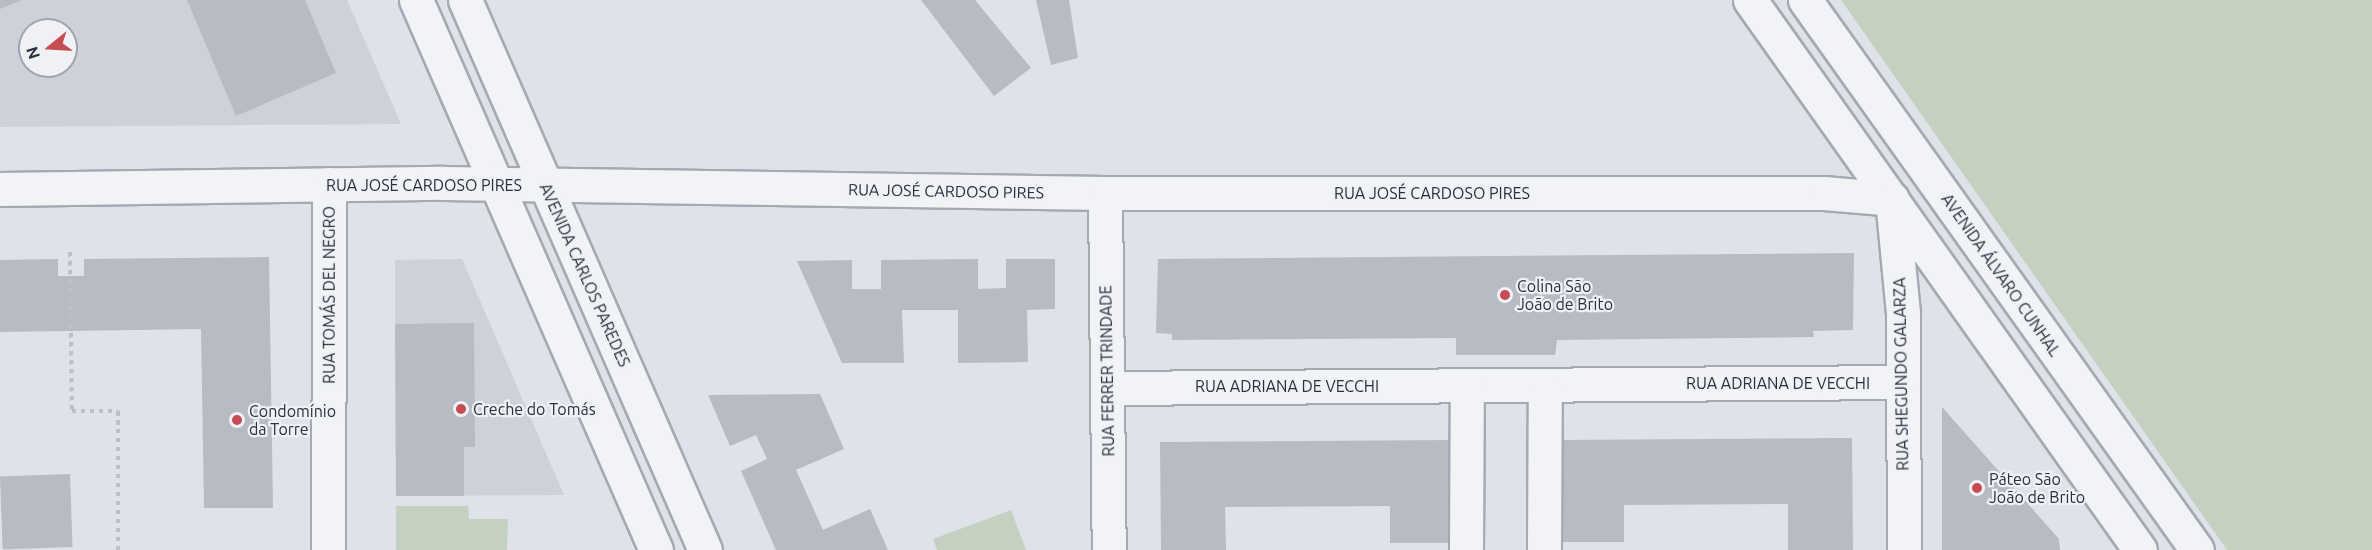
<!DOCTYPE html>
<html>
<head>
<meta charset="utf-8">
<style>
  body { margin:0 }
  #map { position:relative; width:2372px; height:550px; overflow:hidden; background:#dfe2e8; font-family:Ubuntu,sans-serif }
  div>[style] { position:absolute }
  .built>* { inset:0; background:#cdd1d9 }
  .green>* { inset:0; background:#c4d1c1 }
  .building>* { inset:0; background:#b7bbc4; transform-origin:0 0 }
  .path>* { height:4px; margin-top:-2px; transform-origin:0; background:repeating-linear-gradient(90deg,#bec0c6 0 4.5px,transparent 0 9px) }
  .roads { filter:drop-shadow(2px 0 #a5a9b2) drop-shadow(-2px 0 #a5a9b2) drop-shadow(0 2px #a5a9b2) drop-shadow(0 -2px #a5a9b2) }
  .minor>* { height:33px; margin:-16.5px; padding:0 16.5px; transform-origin:16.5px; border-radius:16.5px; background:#f2f3f6 }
  .dots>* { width:16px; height:16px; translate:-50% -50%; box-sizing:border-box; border:3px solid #eff1f5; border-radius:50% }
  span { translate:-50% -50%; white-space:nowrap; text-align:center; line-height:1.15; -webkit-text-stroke:4.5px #eff1f5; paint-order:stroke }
  .street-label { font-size:16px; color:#292f3e }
  .poi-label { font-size:16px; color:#292f3e }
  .left { translate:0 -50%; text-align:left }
  .north { position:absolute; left:18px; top:18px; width:60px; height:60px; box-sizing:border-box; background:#eff1f5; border:2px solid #a0a3ac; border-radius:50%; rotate:252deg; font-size:16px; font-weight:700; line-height:24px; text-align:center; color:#292f3e }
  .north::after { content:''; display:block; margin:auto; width:21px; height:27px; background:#c64b53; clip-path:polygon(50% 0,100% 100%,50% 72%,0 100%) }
</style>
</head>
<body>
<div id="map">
  <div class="built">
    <i style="clip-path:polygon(evenodd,0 0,347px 0,401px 124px,0 127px,0 0,30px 30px,66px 30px,66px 66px,30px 66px,30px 30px)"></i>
    <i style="clip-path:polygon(462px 259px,564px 495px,396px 496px,395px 260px)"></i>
  </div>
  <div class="green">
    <i style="clip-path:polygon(1841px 0,2372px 0,2372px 550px,2227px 550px)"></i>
    <i style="clip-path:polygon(396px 506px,468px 506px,469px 519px,508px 519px,507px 550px,396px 550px)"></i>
    <i style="clip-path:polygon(1011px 510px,1026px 550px,937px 550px,933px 539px)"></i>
  </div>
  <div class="building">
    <i style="clip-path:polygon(0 0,22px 0,0 9px)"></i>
    <i style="clip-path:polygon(187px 0,305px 0,336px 73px,236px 116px)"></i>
    <i style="clip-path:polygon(921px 0,975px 0,1031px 68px,994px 96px)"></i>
    <i style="clip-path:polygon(1036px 0,1069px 0,1078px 58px,1051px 65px)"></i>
    <i style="clip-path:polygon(1854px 253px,1853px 330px,1813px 331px,1814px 337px,1557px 340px,1555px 355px,1456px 355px,1456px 338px,1172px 340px,1172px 334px,1156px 333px,1158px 259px)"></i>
    <i style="clip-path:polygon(269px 257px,273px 508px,204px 508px,201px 329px,0 332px,0 260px,58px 259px,58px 276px,84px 276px,84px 259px)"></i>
    <i style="clip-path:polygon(978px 259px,978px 289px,1006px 288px,1006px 259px,1055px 259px,1055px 309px,1027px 310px,1028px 362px,958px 363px,958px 310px,902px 310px,904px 363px,842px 363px,797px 261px,852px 260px,852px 289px,881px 289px,881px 260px)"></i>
    <i style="clip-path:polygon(474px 323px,475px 447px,464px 447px,464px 496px,396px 496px,395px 324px)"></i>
    <i style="clip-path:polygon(820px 394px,844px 449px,796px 470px,823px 530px,870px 509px,888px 550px,776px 550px,741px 471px,767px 459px,756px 435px,730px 446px,708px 395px)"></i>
    <i style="clip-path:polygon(1942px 407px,2059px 539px,2060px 550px,1942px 550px)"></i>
    <i style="clip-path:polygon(1852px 438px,1853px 550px,1788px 550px,1788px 504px,1624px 505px,1624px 542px,1558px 542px,1558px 440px)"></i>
    <i style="clip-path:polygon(1455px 440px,1456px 543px,1390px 543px,1390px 506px,1225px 507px,1226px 550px,1161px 550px,1160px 442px)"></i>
    <i style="left:70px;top:474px;width:73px;height:70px;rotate:88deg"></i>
  </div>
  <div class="path">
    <i style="left:70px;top:252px;width:159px;rotate:89.3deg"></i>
    <i style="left:72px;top:411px;width:46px"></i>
    <i style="left:118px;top:411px;width:139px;rotate:90deg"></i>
  </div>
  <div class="roads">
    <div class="minor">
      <i style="left:416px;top:0;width:600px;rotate:66.43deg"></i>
      <i style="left:465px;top:0;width:600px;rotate:66.43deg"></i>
      <i style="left:1750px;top:0;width:674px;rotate:54.66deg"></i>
      <i style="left:1805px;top:0;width:675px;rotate:54.52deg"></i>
      <i style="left:0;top:189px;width:443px;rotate:-0.8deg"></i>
      <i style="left:443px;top:183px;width:662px;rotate:0.87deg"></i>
      <i style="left:1105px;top:193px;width:719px"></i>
      <i style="left:1824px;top:193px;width:68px;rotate:5deg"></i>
      <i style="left:1892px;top:199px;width:116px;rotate:84.5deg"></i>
      <i style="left:1903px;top:314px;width:236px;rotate:89.8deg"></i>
      <i style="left:1105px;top:193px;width:357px;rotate:89.4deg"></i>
      <i style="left:1107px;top:388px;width:796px;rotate:-0.43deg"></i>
      <i style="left:328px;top:550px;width:366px;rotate:-89.8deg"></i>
      <i style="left:1466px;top:550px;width:165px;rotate:-89.7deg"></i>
      <i style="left:1544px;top:550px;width:165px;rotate:-89.7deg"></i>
    </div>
  </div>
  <div class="dots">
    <i style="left:1505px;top:295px;background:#c64b53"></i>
    <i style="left:461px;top:409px;background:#c64b53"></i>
    <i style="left:237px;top:420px;background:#c64b53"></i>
    <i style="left:1977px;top:488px;background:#c64b53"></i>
  </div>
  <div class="street-label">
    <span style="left:424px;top:185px">RUA JOSÉ CARDOSO PIRES</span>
    <span style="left:946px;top:191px;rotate:1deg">RUA JOSÉ CARDOSO PIRES</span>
    <span style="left:1432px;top:193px">RUA JOSÉ CARDOSO PIRES</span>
    <span style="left:585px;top:275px;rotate:66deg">AVENIDA CARLOS PAREDES</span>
    <span style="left:2001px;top:275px;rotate:55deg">AVENIDA ÁLVARO CUNHAL</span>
    <span style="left:329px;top:295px;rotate:-90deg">RUA TOMÁS DEL NEGRO</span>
    <span style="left:1107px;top:371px;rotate:-91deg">RUA FERRER TRINDADE</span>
    <span style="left:1901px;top:374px;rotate:-91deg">RUA SHEGUNDO GALARZA</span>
    <span style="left:1778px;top:383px">RUA ADRIANA DE VECCHI</span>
    <span style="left:1287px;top:386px">RUA ADRIANA DE VECCHI</span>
  </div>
  <div class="poi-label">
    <span class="left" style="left:1517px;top:295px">Colina São<br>João de Brito</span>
    <span class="left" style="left:473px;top:409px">Creche do Tomás</span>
    <span class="left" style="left:249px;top:420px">Condomínio<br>da Torre</span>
    <span class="left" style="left:1989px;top:488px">Páteo São<br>João de Brito</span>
  </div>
  <div class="north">N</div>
</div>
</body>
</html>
